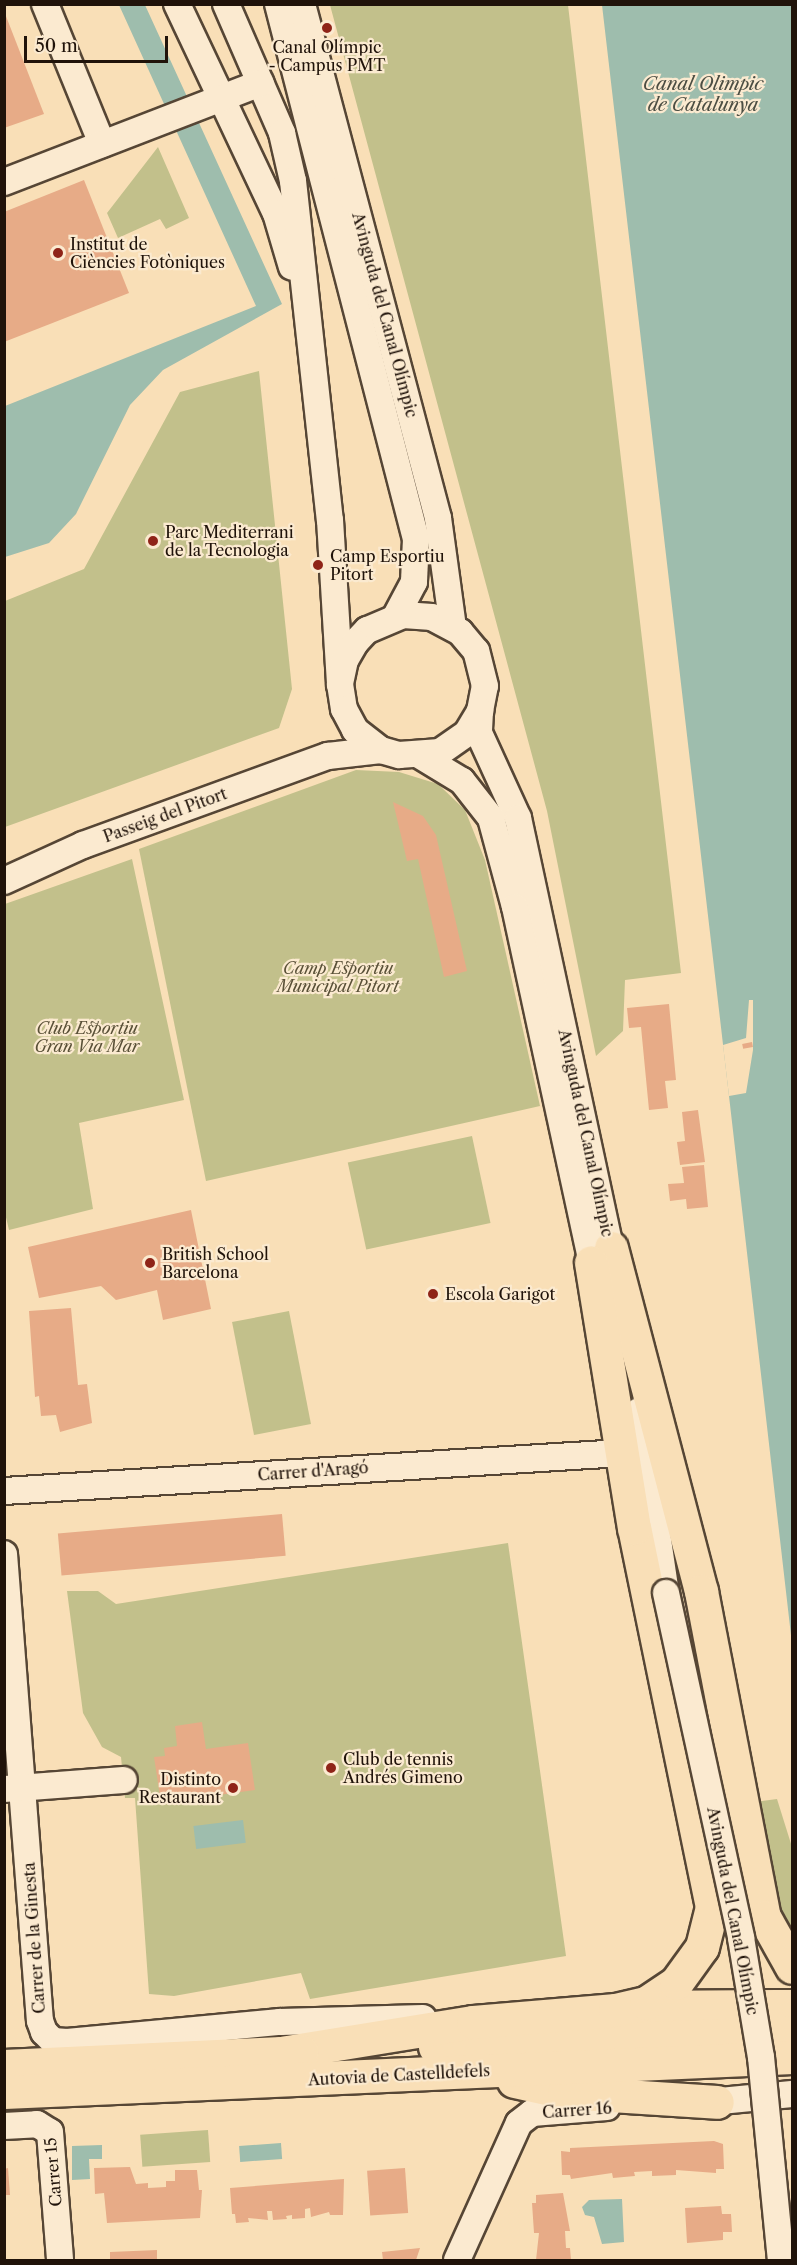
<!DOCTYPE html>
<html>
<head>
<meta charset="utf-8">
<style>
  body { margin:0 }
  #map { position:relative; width:797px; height:2265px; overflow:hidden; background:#f9dfb7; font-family:"Libre Caslon Text",serif }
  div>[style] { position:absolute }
  .green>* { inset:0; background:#c2c08b; transform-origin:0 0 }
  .water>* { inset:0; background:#9ebdad; transform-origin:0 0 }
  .pier>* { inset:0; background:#f9dfb7 }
  .building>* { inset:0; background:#e7ab87; transform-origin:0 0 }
  .roads { filter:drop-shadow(2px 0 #564635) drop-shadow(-2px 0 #564635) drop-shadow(0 2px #564635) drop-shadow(0 -2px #564635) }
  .minor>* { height:26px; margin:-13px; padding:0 13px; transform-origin:13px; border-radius:13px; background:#fbead0 }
  .highway>* { height:33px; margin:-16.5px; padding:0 16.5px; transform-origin:16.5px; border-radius:16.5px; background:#f9dfb7 }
  .bridges { filter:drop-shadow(2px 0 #564635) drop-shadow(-2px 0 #564635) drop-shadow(0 2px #564635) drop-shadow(0 -2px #564635) }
  .minor-bridge>* { height:26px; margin:-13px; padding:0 13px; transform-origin:13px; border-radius:13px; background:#fbead0 }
  .dots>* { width:16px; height:16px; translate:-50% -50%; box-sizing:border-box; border:3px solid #fbead0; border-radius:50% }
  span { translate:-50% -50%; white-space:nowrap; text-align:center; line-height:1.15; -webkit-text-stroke:4.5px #fbead0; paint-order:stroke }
  .poi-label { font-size:16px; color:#20130a }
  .left { translate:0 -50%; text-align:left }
  .right { translate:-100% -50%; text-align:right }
  .street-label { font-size:16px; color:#20130a }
  .park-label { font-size:16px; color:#595037; font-style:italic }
  .water-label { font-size:18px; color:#4c4e43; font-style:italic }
  .frame { position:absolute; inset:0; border:6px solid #20130a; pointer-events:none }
  .scale { position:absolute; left:24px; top:36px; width:144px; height:27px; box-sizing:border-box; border:3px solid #20130a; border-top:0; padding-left:8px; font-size:18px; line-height:21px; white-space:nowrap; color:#20130a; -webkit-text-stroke:4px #fbead0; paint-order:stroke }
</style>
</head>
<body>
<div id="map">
  <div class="green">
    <i style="clip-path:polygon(330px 5px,568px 5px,681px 973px,625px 980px,623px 1031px,596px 1056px,547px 811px)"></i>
    <i style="clip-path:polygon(158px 147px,189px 218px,166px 229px,160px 219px,118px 238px,107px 213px)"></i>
    <i style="clip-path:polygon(259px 371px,292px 689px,279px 728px,5px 827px,5px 601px,84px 569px,180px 392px)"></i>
    <i style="clip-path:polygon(356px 770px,399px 772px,438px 784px,465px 810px,485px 860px,540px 1106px,206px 1181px,139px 849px)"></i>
    <i style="clip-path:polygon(132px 859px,184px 1100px,79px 1123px,93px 1209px,9px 1230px,4px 1209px,5px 904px)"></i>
    <i style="left:472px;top:1136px;width:89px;height:127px;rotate:78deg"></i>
    <i style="left:289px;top:1311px;width:115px;height:58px;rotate:79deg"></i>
    <i style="clip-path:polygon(508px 1543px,566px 1956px,310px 1999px,301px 1973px,174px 1996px,149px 1994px,135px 1798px,125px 1798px,121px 1757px,102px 1747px,83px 1713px,67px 1591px,98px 1591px,116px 1604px)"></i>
    <i style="clip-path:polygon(777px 1799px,792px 1847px,792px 1954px,748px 1803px)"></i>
    <i style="left:208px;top:2130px;width:32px;height:68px;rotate:86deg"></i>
  </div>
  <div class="water">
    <i style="clip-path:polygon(119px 5px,145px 5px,282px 304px,163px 370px,130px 405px,76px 514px,49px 543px,5px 557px,5px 406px,256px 306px)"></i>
    <i style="clip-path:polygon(602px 5px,792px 5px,792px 1644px,729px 1096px)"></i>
    <i style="left:243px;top:1820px;width:23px;height:50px;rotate:83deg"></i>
    <i style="left:281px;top:2143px;width:16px;height:42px;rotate:86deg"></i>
    <i style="clip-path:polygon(102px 2145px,102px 2159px,89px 2159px,90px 2179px,72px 2180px,72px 2146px)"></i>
    <i style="clip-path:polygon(622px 2199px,624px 2242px,602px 2244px,594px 2217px,585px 2215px,582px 2207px,589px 2200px)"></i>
  </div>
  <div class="pier">
    <i style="clip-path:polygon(749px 1000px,753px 1000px,753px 1050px,746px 1093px,729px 1096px,723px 1045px,746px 1038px)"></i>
  </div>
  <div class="building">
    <i style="clip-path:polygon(4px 11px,44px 114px,4px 128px)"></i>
    <i style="clip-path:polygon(84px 180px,129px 293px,4px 342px,4px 212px)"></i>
    <i style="clip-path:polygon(393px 802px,423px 816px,436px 835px,467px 971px,444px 977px,418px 859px,407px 861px)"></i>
    <i style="clip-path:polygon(669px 1004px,676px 1080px,665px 1081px,668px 1108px,649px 1110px,641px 1027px,629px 1028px,627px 1008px)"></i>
    <i style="left:752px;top:1042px;width:5px;height:10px;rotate:79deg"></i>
    <i style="clip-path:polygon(698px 1110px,705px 1162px,680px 1165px,677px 1142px,685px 1141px,682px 1112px)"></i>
    <i style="clip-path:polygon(704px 1165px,708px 1207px,687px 1209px,686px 1199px,670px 1201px,668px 1184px,684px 1183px,682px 1167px)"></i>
    <i style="clip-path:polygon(191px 1210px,211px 1309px,163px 1320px,157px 1290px,116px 1300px,101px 1286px,39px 1298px,28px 1247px)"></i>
    <i style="clip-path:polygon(71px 1308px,78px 1385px,87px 1384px,92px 1423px,60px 1432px,56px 1415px,41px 1416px,39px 1396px,35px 1397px,29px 1311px)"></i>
    <i style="left:282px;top:1514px;width:42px;height:225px;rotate:85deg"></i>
    <i style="clip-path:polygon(202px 1722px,206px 1749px,248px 1743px,255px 1790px,161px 1803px,154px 1757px,165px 1756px,164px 1748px,177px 1746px,175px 1726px)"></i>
    <i style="clip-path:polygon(714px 2141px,723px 2144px,724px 2169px,716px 2169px,716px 2173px,676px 2170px,676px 2175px,652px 2176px,652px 2171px,634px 2172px,635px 2176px,613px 2178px,612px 2173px,571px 2179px,570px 2175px,562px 2175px,561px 2151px,570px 2152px,570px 2148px)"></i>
    <i style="clip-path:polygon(130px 2167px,136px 2184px,148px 2183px,148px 2188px,166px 2187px,166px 2181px,175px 2181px,175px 2170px,197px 2170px,199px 2190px,202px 2190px,200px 2218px,107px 2223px,104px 2193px,95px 2194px,94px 2168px)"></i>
    <i style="clip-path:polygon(8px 2168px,10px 2195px,4px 2195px,4px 2169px)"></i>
    <i style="left:405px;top:2168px;width:45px;height:38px;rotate:86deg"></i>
    <i style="clip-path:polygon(344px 2179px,343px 2215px,330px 2215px,329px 2212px,311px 2217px,310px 2208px,305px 2209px,305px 2218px,292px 2219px,292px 2215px,286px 2216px,287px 2219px,273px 2220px,272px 2211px,267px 2211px,268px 2220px,248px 2218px,249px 2222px,236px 2223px,235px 2214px,232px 2214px,230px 2188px)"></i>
    <i style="clip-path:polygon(563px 2193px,570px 2231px,565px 2231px,566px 2248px,570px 2248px,571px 2260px,536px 2260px,539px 2233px,534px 2233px,532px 2203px,536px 2203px,536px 2195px)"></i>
    <i style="clip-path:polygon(721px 2206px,722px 2214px,731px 2214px,732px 2232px,723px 2232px,723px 2240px,687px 2243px,685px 2208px)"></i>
    <i style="clip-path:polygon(420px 2248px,416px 2260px,383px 2260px,382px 2252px)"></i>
    <i style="clip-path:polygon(157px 2250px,157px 2260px,110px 2260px,110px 2252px)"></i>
  </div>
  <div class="roads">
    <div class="minor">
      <i style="left:45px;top:4px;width:151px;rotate:67.8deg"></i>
      <i style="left:177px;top:4px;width:231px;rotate:64.7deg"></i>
      <i style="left:276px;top:213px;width:56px;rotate:73.5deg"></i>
      <i style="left:226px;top:4px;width:141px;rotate:66.5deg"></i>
      <i style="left:282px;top:133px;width:49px;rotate:77.1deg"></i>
      <i style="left:293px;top:181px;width:341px;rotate:83.8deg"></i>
      <i style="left:330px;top:520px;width:164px;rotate:86.5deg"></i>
      <i style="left:340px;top:684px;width:25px;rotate:81deg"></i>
      <i style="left:344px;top:709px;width:24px;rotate:62deg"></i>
      <i style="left:355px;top:730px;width:33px;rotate:38deg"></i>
      <i style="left:381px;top:750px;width:19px;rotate:16deg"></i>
      <i style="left:399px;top:755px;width:41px;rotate:-4.2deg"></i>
      <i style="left:440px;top:752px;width:33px;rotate:-35deg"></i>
      <i style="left:467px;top:733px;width:26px;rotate:-59deg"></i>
      <i style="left:480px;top:711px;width:25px;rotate:-79deg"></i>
      <i style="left:485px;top:686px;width:36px;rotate:-104deg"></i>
      <i style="left:476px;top:651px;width:25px;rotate:-130deg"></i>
      <i style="left:460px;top:632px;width:32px;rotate:-152deg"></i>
      <i style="left:432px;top:617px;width:29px;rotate:-176deg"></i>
      <i style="left:403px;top:615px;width:39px;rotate:157deg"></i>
      <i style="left:367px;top:630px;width:18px;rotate:133deg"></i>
      <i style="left:355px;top:643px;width:20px;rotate:120deg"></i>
      <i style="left:345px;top:660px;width:25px;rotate:102deg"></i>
      <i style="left:278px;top:4px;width:553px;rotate:75.54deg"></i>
      <i style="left:416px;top:539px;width:43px;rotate:92.7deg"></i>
      <i style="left:414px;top:582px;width:40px;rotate:118deg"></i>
      <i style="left:302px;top:4px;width:532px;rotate:75.18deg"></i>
      <i style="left:438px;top:518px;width:111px;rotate:82.2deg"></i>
      <i style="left:4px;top:182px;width:275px;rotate:-21.1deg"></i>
      <i style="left:480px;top:711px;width:22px;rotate:93deg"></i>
      <i style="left:479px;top:733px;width:94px;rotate:65.4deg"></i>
      <i style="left:518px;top:818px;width:457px;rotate:77.9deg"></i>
      <i style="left:419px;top:755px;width:50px;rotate:31.2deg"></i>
      <i style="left:462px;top:781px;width:47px;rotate:51.9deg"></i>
      <i style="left:491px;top:818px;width:92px;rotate:74.9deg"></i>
      <i style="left:515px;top:907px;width:380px;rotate:77.8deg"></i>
      <i style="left:4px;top:881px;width:87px;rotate:-24.5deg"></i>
      <i style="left:83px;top:845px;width:261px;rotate:-20deg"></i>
      <i style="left:328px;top:756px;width:53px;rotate:-6.5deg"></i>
      <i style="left:639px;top:1411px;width:184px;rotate:81.6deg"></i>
      <i style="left:4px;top:1491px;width:618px;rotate:-3.52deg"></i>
      <i style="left:4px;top:1554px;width:468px;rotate:85.6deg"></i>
      <i style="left:40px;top:2021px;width:12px;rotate:70deg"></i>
      <i style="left:44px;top:2032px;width:13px;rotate:45deg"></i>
      <i style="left:53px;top:2041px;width:14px;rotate:4deg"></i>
      <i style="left:67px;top:2042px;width:214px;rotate:-5.4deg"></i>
      <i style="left:280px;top:2022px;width:143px;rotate:-1.6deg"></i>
      <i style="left:4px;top:1789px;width:120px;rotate:-4.3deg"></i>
      <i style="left:700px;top:2103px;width:92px;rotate:-5.6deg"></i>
      <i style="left:4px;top:2126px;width:33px;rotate:-3deg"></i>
      <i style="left:37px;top:2124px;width:15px;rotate:32deg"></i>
      <i style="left:50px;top:2132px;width:128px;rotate:85.5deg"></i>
      <i style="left:457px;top:2260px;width:150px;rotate:-65.7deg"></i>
      <i style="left:519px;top:2123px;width:16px;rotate:-38deg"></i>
      <i style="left:532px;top:2113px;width:75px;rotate:-4.6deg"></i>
    </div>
    <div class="highway">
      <i style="left:611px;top:1248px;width:355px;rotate:75.3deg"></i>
      <i style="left:701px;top:1591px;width:332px;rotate:79.1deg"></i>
      <i style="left:764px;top:1917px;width:57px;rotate:60.8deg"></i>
      <i style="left:635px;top:2007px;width:157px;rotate:-0.4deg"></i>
      <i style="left:435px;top:2047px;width:357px;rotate:-2.4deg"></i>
      <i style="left:281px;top:2053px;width:194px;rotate:-9.2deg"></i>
      <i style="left:473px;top:2022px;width:143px;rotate:-4.8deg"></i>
      <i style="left:615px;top:2010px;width:32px;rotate:-13deg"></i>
      <i style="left:646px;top:2003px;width:36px;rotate:-34deg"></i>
      <i style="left:676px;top:1983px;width:44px;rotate:-54.2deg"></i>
      <i style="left:702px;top:1947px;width:41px;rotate:-76deg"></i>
      <i style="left:712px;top:1907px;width:387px;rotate:-101.6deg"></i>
      <i style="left:634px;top:1528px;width:269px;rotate:-99.2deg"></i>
      <i style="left:4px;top:2066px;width:298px;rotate:-2.7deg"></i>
      <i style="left:514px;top:2081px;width:51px;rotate:12.4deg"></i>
      <i style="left:564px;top:2092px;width:153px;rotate:3.7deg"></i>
      <i style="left:4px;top:2092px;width:789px;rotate:-2.54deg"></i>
    </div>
  </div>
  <div class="bridges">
    <div class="minor-bridge">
      <i style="left:666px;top:1593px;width:353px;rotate:77.7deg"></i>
      <i style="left:741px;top:1938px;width:121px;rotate:80.5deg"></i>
      <i style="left:761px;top:2057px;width:204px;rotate:84.4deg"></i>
    </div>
  </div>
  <div class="dots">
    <i style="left:327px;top:28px;background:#8f2418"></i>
    <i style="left:58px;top:253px;background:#8f2418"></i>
    <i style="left:153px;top:541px;background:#8f2418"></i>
    <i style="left:318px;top:565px;background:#8f2418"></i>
    <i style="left:150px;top:1263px;background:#8f2418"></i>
    <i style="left:433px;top:1294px;background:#8f2418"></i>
    <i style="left:331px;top:1768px;background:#8f2418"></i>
    <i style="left:233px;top:1788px;background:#8f2418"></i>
  </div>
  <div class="poi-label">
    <span style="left:327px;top:56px">Canal Olímpic<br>- Campus PMT</span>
    <span class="left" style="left:70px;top:253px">Institut de<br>Ciències Fotòniques</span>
    <span class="left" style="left:165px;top:541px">Parc Mediterrani<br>de la Tecnologia</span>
    <span class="left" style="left:330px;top:565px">Camp Esportiu<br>Pitort</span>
    <span class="left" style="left:162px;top:1263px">British School<br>Barcelona</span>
    <span class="left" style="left:445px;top:1294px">Escola Garigot</span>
    <span class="left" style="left:343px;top:1768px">Club de tennis<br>Andrés Gimeno</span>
    <span class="right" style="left:221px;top:1788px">Distinto<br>Restaurant</span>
  </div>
  <div class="street-label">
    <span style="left:385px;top:315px;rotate:75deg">Avinguda del Canal Olímpic</span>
    <span style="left:165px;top:815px;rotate:-20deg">Passeig del Pitort</span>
    <span style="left:586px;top:1133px;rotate:78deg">Avinguda del Canal Olímpic</span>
    <span style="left:313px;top:1471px;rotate:-4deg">Carrer d'Aragó</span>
    <span style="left:733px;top:1911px;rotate:79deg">Avinguda del Canal Olímpic</span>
    <span style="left:34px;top:1938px;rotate:-94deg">Carrer de la Ginesta</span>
    <span style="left:399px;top:2075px;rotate:-3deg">Autovia de Castelldefels</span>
    <span style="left:577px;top:2110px;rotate:-4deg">Carrer 16</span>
    <span style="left:53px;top:2172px;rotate:-95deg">Carrer 15</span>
  </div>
  <div class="park-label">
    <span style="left:338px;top:977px">Camp Esportiu<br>Municipal Pitort</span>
    <span style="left:87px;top:1037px">Club Esportiu<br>Gran Via Mar</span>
  </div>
  <div class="water-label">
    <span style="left:703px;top:95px">Canal Olimpic<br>de Catalunya</span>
  </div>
  <div class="frame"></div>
  <div class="scale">50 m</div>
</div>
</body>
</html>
